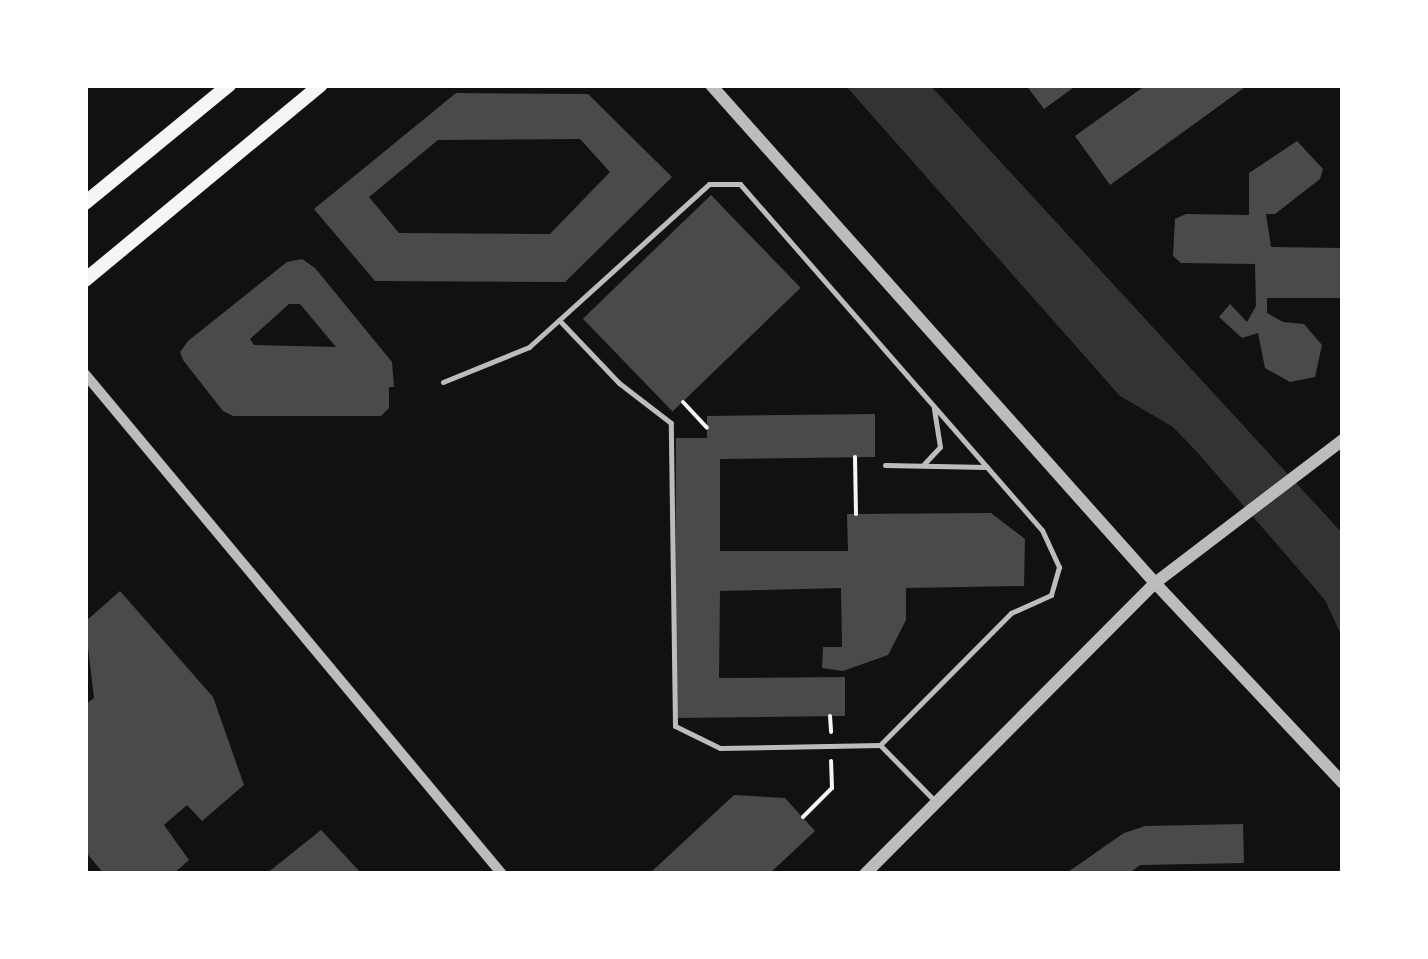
<!DOCTYPE html>
<html>
<head>
<meta charset="utf-8">
<style>
  body { margin:0 }
  #map { position:relative; width:1428px; height:959px; overflow:hidden; background:#111; font-family:Barlow,sans-serif }
  div>[style] { position:absolute }
  .water>* { inset:0; background:#333 }
  .building>* { inset:0; background:#4a4a4a; transform-origin:0 0 }
  .path>* { height:4px; margin:-2px; padding:0 2px; transform-origin:2px; border-radius:2px; background:#f5f5f5 }
  .service>* { height:5px; margin:-2.5px; padding:0 2.5px; transform-origin:2.5px; border-radius:2.5px; background:#bcbcbc }
  .minor>* { height:10px; margin:-5px; padding:0 5px; transform-origin:5px; border-radius:5px; background:#bcbcbc }
  .tertiary>* { height:12px; margin:-6px; padding:0 6px; transform-origin:6px; border-radius:6px; background:#bcbcbc }
  .secondary>* { height:14px; margin:-7px; padding:0 7px; transform-origin:7px; border-radius:7px; background:#f5f5f5 }
  span { translate:-50% -50%; white-space:nowrap; text-align:center; line-height:1.15; -webkit-text-stroke:10px #fff; paint-order:stroke }
  .frame { position:absolute; inset:0; border:88px solid #fff; pointer-events:none }
</style>
</head>
<body>
<div id="map">
  <div class="water">
    <i style="clip-path:polygon(845px 85px,930px 85px,1343px 534px,1343px 639px,1325px 600px,1198px 453px,1173px 427px,1120px 396px)"></i>
  </div>
  <div class="building">
    <i style="clip-path:polygon(1026px 85px,1077px 85px,1044px 109px)"></i>
    <i style="clip-path:polygon(1146px 85px,1248px 85px,1110px 185px,1075px 136px)"></i>
    <i style="clip-path:polygon(evenodd,456px 93px,588px 94px,672px 177px,565px 282px,375px 281px,314px 209px,456px 93px,580px 139px,610px 172px,550px 234px,399px 233px,369px 197px,438px 140px,580px 139px)"></i>
    <i style="clip-path:polygon(1297px 141px,1323px 169px,1320px 179px,1275px 214px,1266px 214px,1271px 247px,1343px 248px,1343px 298px,1267px 298px,1267px 313px,1283px 322px,1304px 324px,1322px 345px,1315px 377px,1290px 382px,1265px 368px,1258px 333px,1242px 338px,1219px 317px,1230px 304px,1247px 322px,1256px 306px,1255px 264px,1181px 263px,1173px 256px,1175px 219px,1186px 214px,1249px 215px,1249px 173px)"></i>
    <i style="left:711px;top:195px;width:129px;height:178px;rotate:46deg"></i>
    <i style="clip-path:polygon(evenodd,302px 259px,315px 268px,392px 362px,394px 387px,389px 387px,389px 408px,381px 416px,233px 416px,223px 411px,183px 360px,180px 352px,188px 341px,287px 262px,302px 259px,289px 304px,300px 304px,336px 347px,254px 345px,250px 339px,289px 304px)"></i>
    <i style="clip-path:polygon(875px 414px,875px 457px,720px 459px,720px 551px,848px 551px,847px 514px,991px 513px,1025px 539px,1024px 586px,906px 588px,906px 620px,888px 655px,843px 671px,822px 668px,823px 647px,842px 647px,841px 588px,720px 591px,719px 678px,845px 677px,845px 716px,675px 718px,676px 438px,707px 438px,707px 416px)"></i>
    <i style="clip-path:polygon(120px 591px,213px 697px,244px 785px,202px 821px,187px 805px,164px 825px,189px 860px,173px 874px,104px 874px,85px 851px,85px 705px,94px 698px,85px 622px)"></i>
    <i style="clip-path:polygon(734px 795px,785px 798px,815px 831px,769px 874px,649px 874px)"></i>
    <i style="clip-path:polygon(1243px 824px,1244px 863px,1140px 865px,1128px 874px,1065px 874px,1124px 833px,1145px 826px)"></i>
    <i style="clip-path:polygon(321px 830px,362px 874px,266px 874px)"></i>
  </div>
  <div class="path">
    <i style="left:683px;top:402px;width:35px;rotate:47deg"></i>
    <i style="left:855px;top:457px;width:57px;rotate:89deg"></i>
    <i style="left:830px;top:716px;width:16px;rotate:86deg"></i>
    <i style="left:803px;top:817px;width:41px;rotate:-45deg"></i>
    <i style="left:832px;top:788px;width:27px;rotate:-92deg"></i>
  </div>
  <div class="service">
    <i style="left:443px;top:382px;width:93px;rotate:-22.1deg"></i>
    <i style="left:529px;top:347px;width:40px;rotate:-42deg"></i>
    <i style="left:924px;top:464px;width:23px;rotate:-47deg"></i>
    <i style="left:940px;top:447px;width:39px;rotate:-99deg"></i>
    <i style="left:885px;top:465px;width:102px;rotate:1.1deg"></i>
    <i style="left:880px;top:745px;width:160px;rotate:178.9deg"></i>
    <i style="left:720px;top:748px;width:50px;rotate:-153.9deg"></i>
    <i style="left:675px;top:726px;width:303px;rotate:-90.8deg"></i>
    <i style="left:671px;top:423px;width:66px;rotate:-142.4deg"></i>
    <i style="left:619px;top:383px;width:87px;rotate:-133.6deg"></i>
    <i style="left:559px;top:320px;width:202px;rotate:-42.2deg"></i>
    <i style="left:709px;top:184px;width:31px"></i>
    <i style="left:740px;top:184px;width:459px;rotate:48.9deg"></i>
    <i style="left:1042px;top:530px;width:41px;rotate:65.3deg"></i>
    <i style="left:1059px;top:567px;width:29px;rotate:106deg"></i>
    <i style="left:1051px;top:595px;width:44px;rotate:155.8deg"></i>
    <i style="left:1011px;top:613px;width:186px;rotate:134.8deg"></i>
    <i style="left:880px;top:745px;width:77px;rotate:45.5deg"></i>
  </div>
  <div class="minor">
    <i style="left:85px;top:374px;width:651px;rotate:50.17deg"></i>
  </div>
  <div class="tertiary">
    <i style="left:711px;top:85px;width:667px;rotate:48.28deg"></i>
    <i style="left:1155px;top:583px;width:274px;rotate:46.8deg"></i>
    <i style="left:865px;top:874px;width:411px;rotate:-45.1deg"></i>
    <i style="left:1155px;top:583px;width:236px;rotate:-37.3deg"></i>
  </div>
  <div class="secondary">
    <i style="left:85px;top:203px;width:186px;rotate:-39.3deg"></i>
    <i style="left:85px;top:280px;width:306px;rotate:-39.6deg"></i>
  </div>
  <div class="frame"></div>
</div>
</body>
</html>
